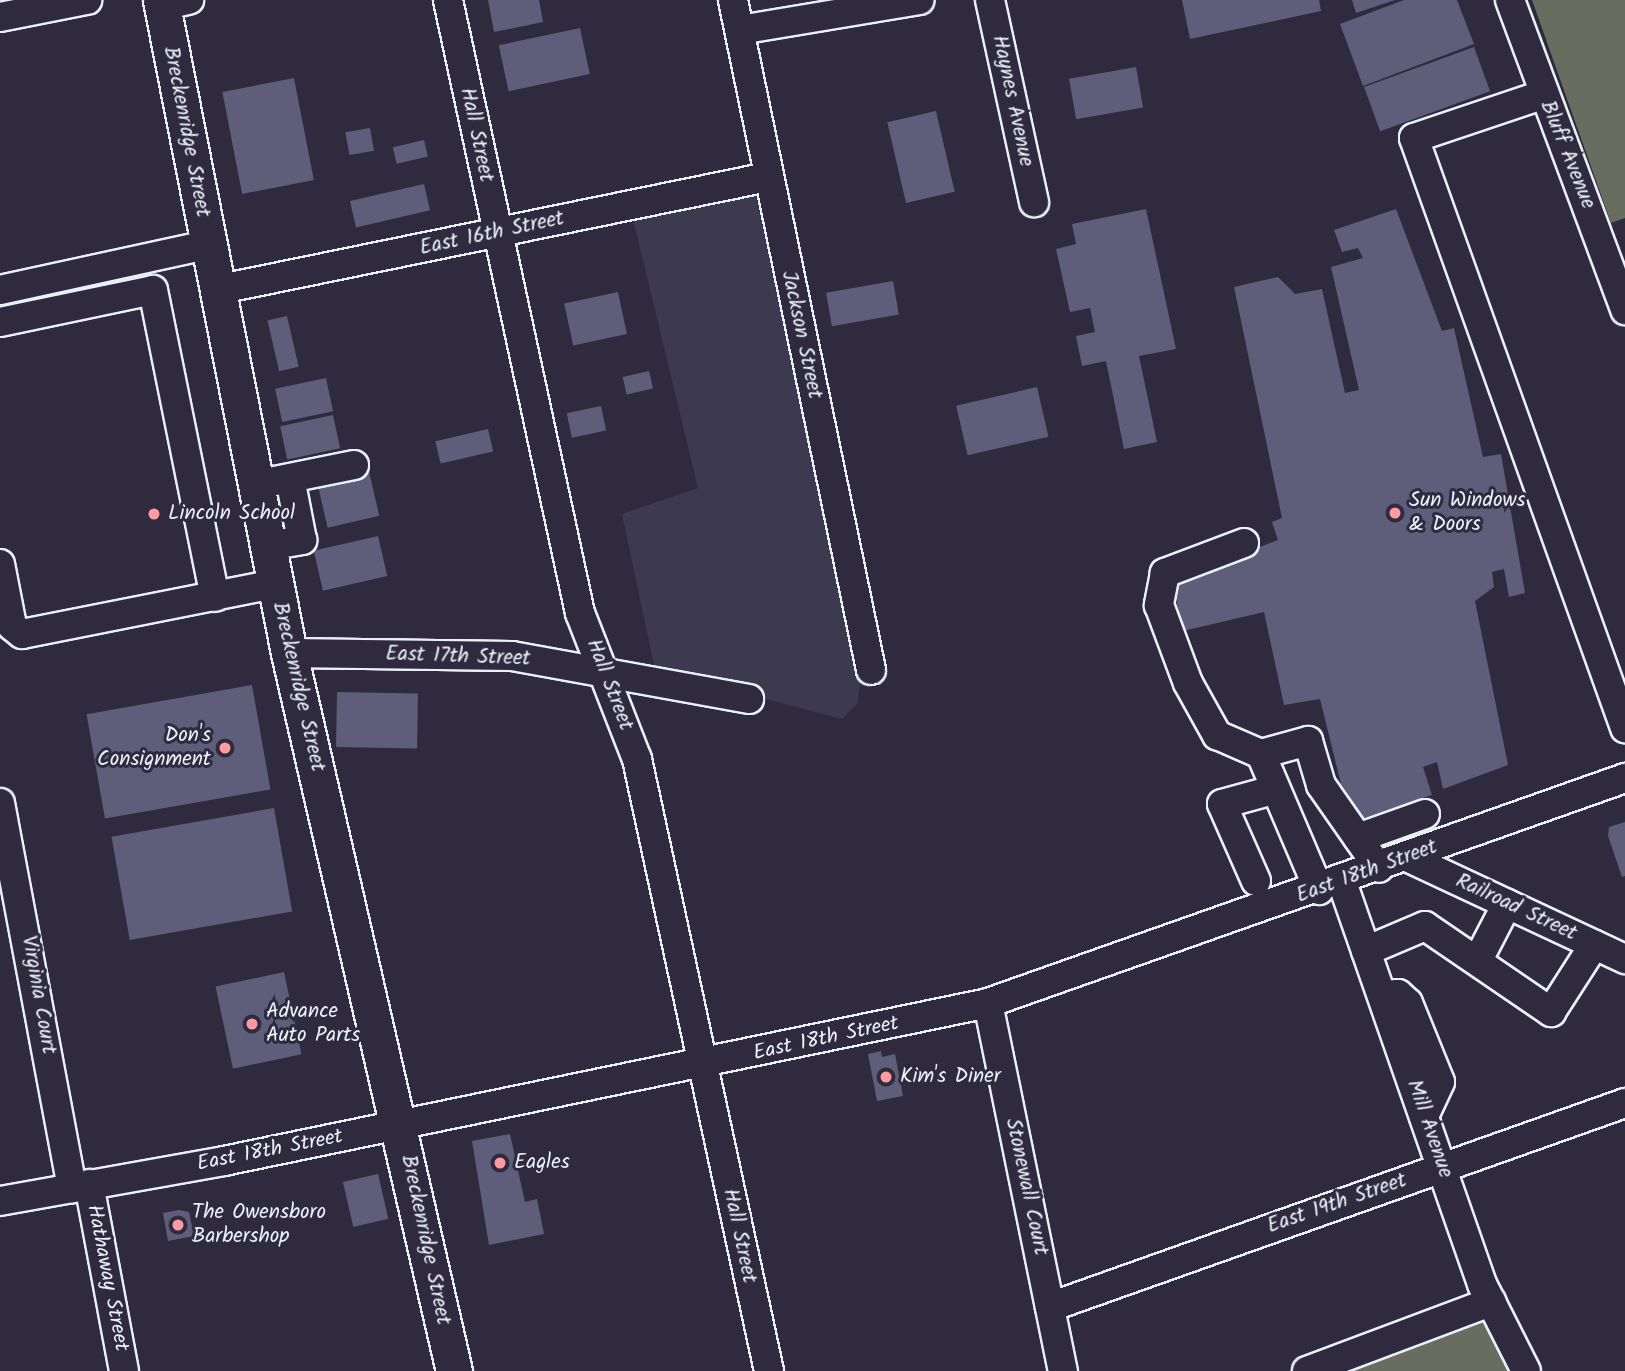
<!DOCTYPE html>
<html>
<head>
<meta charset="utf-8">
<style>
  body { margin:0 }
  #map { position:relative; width:1625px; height:1371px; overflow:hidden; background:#2f2a3d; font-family:Kalam,sans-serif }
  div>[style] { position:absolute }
  .built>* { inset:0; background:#3d3a50 }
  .green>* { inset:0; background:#686d5f }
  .building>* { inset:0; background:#5e5e7b; transform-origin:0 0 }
  .roads { filter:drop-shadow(2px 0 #e8f1f8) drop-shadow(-2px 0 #e8f1f8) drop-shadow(0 2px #e8f1f8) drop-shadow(0 -2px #e8f1f8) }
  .minor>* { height:28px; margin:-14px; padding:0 14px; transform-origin:14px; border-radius:14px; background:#2f2a3d }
  .major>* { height:35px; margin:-17.5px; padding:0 17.5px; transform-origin:17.5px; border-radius:17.5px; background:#2f2a3d }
  .dots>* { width:19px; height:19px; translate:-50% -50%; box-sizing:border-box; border:4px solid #2f2a3d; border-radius:50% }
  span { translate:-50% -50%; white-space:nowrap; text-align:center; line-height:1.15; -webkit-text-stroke:6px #2f2a3d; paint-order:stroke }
  .street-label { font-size:21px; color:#e8f1f8 }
  .poi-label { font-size:21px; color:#e8f1f8 }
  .left { translate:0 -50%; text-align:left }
  .right { translate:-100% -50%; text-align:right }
</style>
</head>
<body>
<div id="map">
  <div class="built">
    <i style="clip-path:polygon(755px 192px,860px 685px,857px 704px,842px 719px,655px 670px,622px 514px,698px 488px,633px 219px)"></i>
  </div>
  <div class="green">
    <i style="clip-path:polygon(1532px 0,1625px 0,1625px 218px,1611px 223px)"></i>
    <i style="clip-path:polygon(1491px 1302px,1526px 1371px,1307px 1371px)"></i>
  </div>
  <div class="building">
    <i style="clip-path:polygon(488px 0,539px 0,543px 22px,494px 32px)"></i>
    <i style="clip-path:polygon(1182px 0,1319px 0,1321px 11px,1190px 39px)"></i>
    <i style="clip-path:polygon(1352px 0,1395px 0,1356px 13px)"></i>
    <i style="clip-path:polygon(1404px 0,1457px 0,1474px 44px,1363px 86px,1340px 24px)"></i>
    <i style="left:580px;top:28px;width:47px;height:83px;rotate:78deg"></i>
    <i style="left:1474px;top:47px;width:47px;height:117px;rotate:70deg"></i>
    <i style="left:1136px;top:67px;width:41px;height:68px;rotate:80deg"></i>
    <i style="left:294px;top:78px;width:104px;height:73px;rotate:79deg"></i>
    <i style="left:936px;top:111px;width:83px;height:50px;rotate:77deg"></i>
    <i style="left:370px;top:128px;width:23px;height:25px;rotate:80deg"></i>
    <i style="left:424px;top:140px;width:17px;height:32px;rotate:77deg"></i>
    <i style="left:424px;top:184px;width:27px;height:76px;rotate:77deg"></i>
    <i style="clip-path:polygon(1146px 209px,1176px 349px,1139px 356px,1157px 442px,1124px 449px,1106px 361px,1082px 366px,1076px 336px,1095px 332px,1090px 308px,1070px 312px,1056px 249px,1076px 244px,1072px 224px)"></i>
    <i style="clip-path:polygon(1396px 209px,1442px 331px,1454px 328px,1483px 457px,1501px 454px,1525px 593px,1509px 597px,1504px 569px,1492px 572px,1494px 587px,1475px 601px,1508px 765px,1443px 789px,1437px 762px,1423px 767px,1432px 795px,1364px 818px,1341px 784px,1320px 699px,1284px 705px,1264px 612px,1183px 631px,1172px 581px,1278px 540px,1272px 522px,1282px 518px,1234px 287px,1278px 277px,1295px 294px,1322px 289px,1345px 393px,1359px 390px,1331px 267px,1363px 258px,1358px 248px,1342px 252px,1334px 230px)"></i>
    <i style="left:893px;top:281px;width:34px;height:68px;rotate:80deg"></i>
    <i style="left:618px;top:292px;width:43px;height:55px;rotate:78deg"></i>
    <i style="left:287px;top:316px;width:52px;height:20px;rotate:77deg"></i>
    <i style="left:649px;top:371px;width:18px;height:27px;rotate:77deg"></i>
    <i style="left:326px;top:378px;width:34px;height:52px;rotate:78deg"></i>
    <i style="left:1037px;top:387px;width:51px;height:83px;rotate:77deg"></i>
    <i style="left:601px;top:406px;width:25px;height:35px;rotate:78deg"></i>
    <i style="left:333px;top:415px;width:34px;height:54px;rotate:78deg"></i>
    <i style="left:488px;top:429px;width:23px;height:54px;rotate:77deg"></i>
    <i style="left:368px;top:467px;width:50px;height:53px;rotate:77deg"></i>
    <i style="left:378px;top:536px;width:41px;height:66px;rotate:77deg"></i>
    <i style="left:252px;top:685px;width:106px;height:168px;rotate:80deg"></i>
    <i style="left:337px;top:692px;width:81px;height:55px;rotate:1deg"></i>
    <i style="left:274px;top:808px;width:105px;height:165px;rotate:80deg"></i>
    <i style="clip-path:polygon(1625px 822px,1625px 876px,1622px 877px,1608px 836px,1609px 827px)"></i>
    <i style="left:284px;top:972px;width:84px;height:70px;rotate:78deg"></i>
    <i style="clip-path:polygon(881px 1051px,882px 1057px,895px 1054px,903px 1096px,877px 1101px,868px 1054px)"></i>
    <i style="clip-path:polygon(510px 1134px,525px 1202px,537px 1199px,544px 1234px,489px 1245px,472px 1141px)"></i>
    <i style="left:378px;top:1174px;width:46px;height:36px;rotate:77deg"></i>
    <i style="clip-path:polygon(179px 1210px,189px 1212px,194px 1236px,168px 1241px,163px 1213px)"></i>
  </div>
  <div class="roads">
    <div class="minor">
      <i style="left:448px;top:0;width:627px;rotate:77.85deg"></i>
      <i style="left:580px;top:613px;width:157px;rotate:68.7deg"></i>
      <i style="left:637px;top:759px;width:626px;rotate:77.83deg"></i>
      <i style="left:733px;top:0;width:684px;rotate:78.36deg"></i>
      <i style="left:990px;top:0;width:207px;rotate:77.7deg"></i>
      <i style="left:1510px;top:0;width:331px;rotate:69.6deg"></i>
      <i style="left:162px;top:6px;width:28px;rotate:-13deg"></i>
      <i style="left:0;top:17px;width:89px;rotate:-11.1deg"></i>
      <i style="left:740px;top:30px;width:182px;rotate:-9.5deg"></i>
      <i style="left:1542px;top:95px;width:135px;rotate:161.4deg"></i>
      <i style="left:1414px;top:138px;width:627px;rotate:70.32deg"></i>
      <i style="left:0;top:290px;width:212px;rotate:-12.3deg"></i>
      <i style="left:216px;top:290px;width:563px;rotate:-11.57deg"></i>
      <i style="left:0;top:322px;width:156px;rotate:-11.8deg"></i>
      <i style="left:153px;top:290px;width:313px;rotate:78.6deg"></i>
      <i style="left:255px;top:485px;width:101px;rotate:-11.4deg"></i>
      <i style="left:1244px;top:543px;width:85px;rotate:159.2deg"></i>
      <i style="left:1165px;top:573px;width:33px;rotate:101deg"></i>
      <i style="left:1159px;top:605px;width:83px;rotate:69.6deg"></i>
      <i style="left:1188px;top:683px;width:60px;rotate:60.9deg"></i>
      <i style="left:1217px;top:735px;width:48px;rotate:23.4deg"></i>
      <i style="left:1261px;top:754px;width:49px;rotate:-15.5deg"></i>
      <i style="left:1308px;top:741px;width:46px;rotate:73.5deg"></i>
      <i style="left:1321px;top:785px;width:101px;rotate:55.1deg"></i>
      <i style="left:268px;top:546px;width:35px;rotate:-10deg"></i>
      <i style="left:302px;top:540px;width:63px;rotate:-101deg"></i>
      <i style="left:0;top:564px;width:63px;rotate:79deg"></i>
      <i style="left:12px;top:626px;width:13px;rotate:39deg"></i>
      <i style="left:22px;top:634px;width:258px;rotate:-11.2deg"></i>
      <i style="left:289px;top:653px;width:223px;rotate:0.8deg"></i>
      <i style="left:512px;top:656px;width:241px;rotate:10.3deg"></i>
      <i style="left:1261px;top:754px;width:148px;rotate:66.9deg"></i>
      <i style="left:0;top:803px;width:392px;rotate:79.4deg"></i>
      <i style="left:1358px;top:838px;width:71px;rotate:-19.7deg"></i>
      <i style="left:1407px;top:857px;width:241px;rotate:25.1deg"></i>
      <i style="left:1256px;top:881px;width:84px;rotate:-113.8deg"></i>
      <i style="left:1222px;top:804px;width:53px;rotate:-15.4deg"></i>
      <i style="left:1342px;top:882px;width:428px;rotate:70.8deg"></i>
      <i style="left:1483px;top:1286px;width:95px;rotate:63.2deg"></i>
      <i style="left:1366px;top:951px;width:64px;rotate:-23deg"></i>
      <i style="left:1425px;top:926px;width:153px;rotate:34.3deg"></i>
      <i style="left:1551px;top:1012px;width:80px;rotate:-57.3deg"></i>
      <i style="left:1479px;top:958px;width:61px;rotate:-62.6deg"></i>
      <i style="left:1382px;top:995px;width:16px;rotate:-4deg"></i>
      <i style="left:1398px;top:994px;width:13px;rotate:42deg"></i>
      <i style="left:1408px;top:1003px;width:85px;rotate:67.9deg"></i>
      <i style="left:1440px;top:1082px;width:38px;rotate:115deg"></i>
      <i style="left:988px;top:1003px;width:376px;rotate:78.5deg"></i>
      <i style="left:89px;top:1184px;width:190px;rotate:79.4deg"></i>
      <i style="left:0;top:1201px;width:228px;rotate:-10.1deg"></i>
      <i style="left:224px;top:1161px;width:780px;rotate:-11.68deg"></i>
      <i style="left:988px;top:1003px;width:676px;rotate:-19.45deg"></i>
      <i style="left:1050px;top:1307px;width:610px;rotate:-19.53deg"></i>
      <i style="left:1307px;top:1371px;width:197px;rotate:-20.6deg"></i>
    </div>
    <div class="major">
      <i style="left:161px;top:0;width:665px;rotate:78.91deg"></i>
      <i style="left:289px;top:653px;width:737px;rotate:77.06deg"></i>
    </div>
  </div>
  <div class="dots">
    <i style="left:1395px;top:513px;background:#ff9aa2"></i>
    <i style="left:154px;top:514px;background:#ff9aa2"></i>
    <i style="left:225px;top:748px;background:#ff9aa2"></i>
    <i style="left:252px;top:1024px;background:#ff9aa2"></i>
    <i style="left:886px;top:1077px;background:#ff9aa2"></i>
    <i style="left:500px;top:1163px;background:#ff9aa2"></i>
    <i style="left:178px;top:1225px;background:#ff9aa2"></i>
  </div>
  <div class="street-label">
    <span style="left:1012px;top:101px;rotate:78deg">Haynes Avenue</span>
    <span style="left:186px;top:132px;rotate:79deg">Breckenridge Street</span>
    <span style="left:476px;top:135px;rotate:78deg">Hall Street</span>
    <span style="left:1567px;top:155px;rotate:68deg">Bluff Avenue</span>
    <span style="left:492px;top:234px;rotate:-12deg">East 16th Street</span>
    <span style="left:801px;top:335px;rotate:78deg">Jackson Street</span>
    <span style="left:458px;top:657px;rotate:2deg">East 17th Street</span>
    <span style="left:609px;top:685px;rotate:69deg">Hall Street</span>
    <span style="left:298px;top:687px;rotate:77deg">Breckenridge Street</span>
    <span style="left:1367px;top:872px;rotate:-20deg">East 18th Street</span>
    <span style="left:1516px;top:908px;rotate:25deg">Railroad Street</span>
    <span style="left:38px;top:995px;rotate:80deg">Virginia Court</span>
    <span style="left:826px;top:1039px;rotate:-12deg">East 18th Street</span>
    <span style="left:1429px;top:1129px;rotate:71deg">Mill Avenue</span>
    <span style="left:270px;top:1151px;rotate:-11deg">East 18th Street</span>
    <span style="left:1026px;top:1187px;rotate:78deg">Stonewall Court</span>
    <span style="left:1337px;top:1204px;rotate:-19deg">East 19th Street</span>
    <span style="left:739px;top:1236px;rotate:78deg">Hall Street</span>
    <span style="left:425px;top:1240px;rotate:78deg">Breckenridge Street</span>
    <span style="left:107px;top:1278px;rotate:79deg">Hathaway Street</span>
  </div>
  <div class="poi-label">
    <span class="left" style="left:1409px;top:513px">Sun Windows<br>&amp; Doors</span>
    <span class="left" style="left:168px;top:514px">Lincoln School</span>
    <span class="right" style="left:211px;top:748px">Don's<br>Consignment</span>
    <span class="left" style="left:266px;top:1024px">Advance<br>Auto Parts</span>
    <span class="left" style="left:900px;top:1077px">Kim's Diner</span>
    <span class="left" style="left:514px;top:1163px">Eagles</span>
    <span class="left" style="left:192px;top:1225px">The Owensboro<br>Barbershop</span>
  </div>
</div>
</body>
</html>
